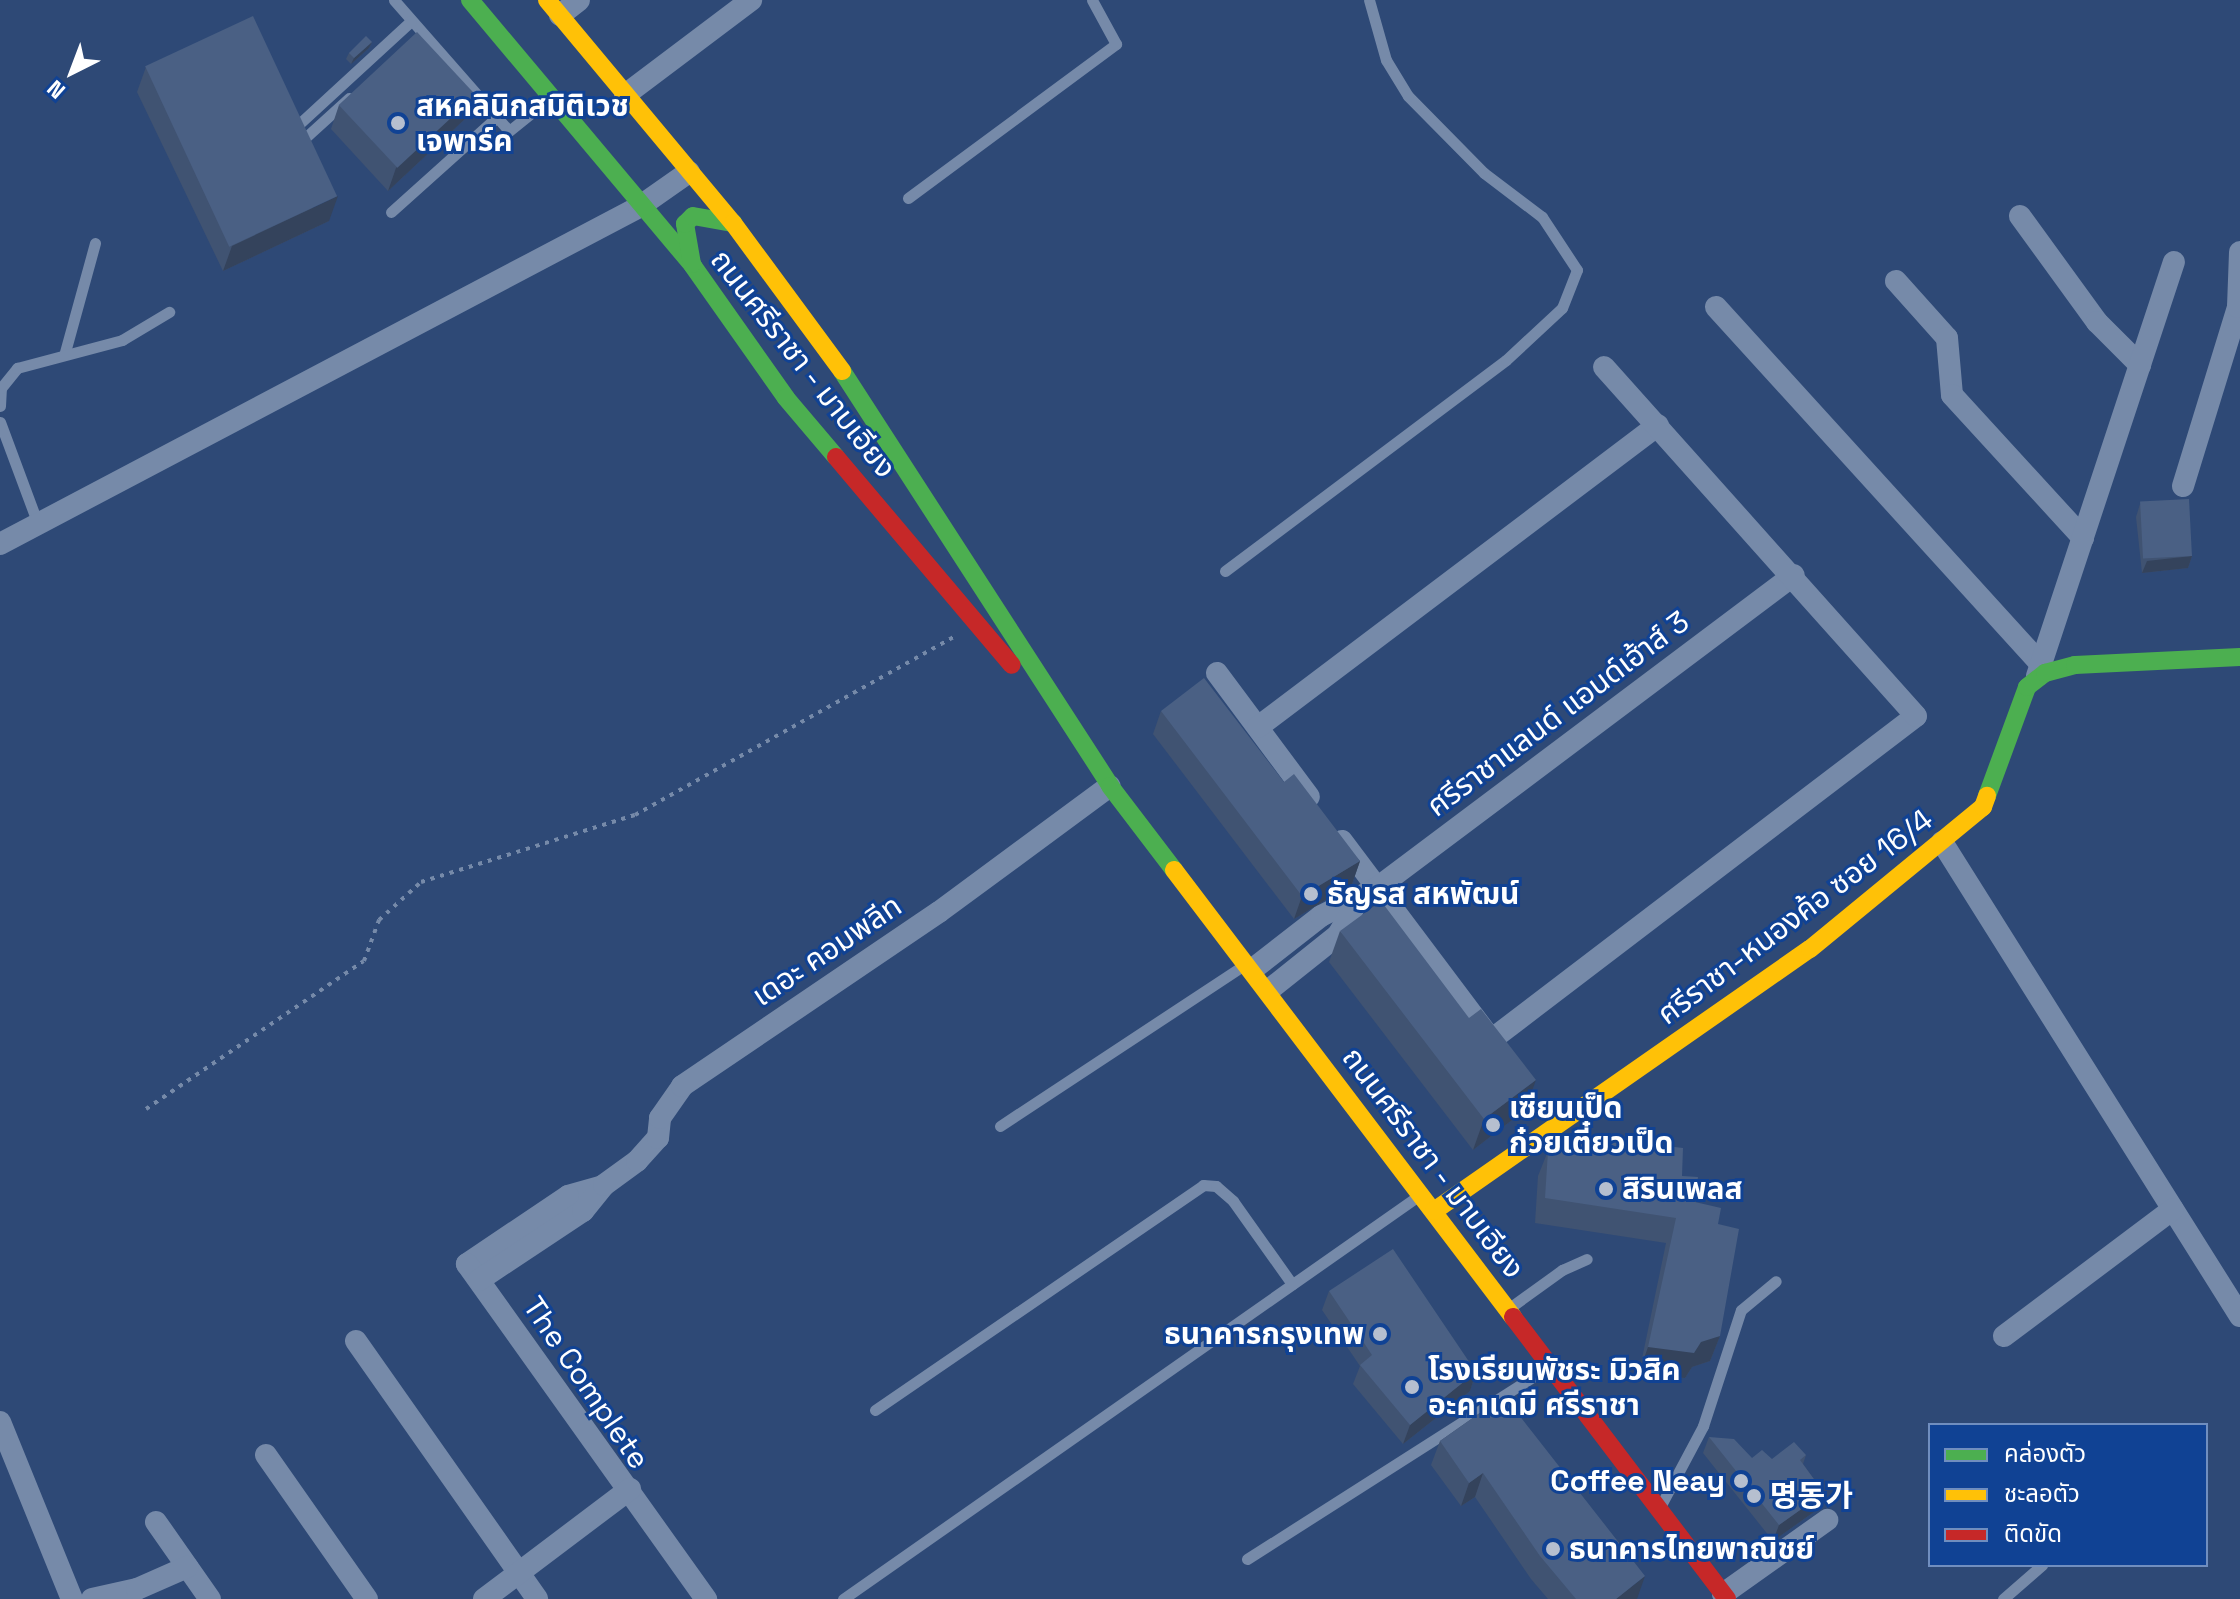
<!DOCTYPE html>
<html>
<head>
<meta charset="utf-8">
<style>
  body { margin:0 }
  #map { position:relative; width:2240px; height:1599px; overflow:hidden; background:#2e4976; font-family:"Space Grotesk","Noto Sans KR","Noto Sans Thai",sans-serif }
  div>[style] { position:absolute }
  .path>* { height:4px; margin-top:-2px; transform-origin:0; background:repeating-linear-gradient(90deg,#768aa9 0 4px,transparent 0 10px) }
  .lane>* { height:11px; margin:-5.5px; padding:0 5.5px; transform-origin:5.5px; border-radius:5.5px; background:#768aa9 }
  .street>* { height:22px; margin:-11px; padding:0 11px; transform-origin:11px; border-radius:11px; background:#768aa9 }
  .fast>* { height:18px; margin:-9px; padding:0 9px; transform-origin:9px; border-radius:9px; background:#4caf50 }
  .slow>* { height:18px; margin:-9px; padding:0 9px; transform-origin:9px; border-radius:9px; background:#ffc107 }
  .jam>* { height:18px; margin:-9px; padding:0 9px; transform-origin:9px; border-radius:9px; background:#c62828 }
  .wall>* { inset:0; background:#405372 }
  .shaded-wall>* { inset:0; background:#34435c }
  .building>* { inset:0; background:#4a6084; transform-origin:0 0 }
  .dots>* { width:22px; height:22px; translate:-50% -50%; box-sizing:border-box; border:4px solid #104294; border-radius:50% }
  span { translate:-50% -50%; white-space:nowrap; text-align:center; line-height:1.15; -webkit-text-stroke:6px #104294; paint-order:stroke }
  .poi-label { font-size:30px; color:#fff; font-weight:700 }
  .left { translate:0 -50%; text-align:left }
  .right { translate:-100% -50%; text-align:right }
  .street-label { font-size:30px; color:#fff }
  .legend { position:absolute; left:1928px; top:1423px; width:280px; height:144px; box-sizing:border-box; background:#104294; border:2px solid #708ebf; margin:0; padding:10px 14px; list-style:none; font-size:24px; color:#fff }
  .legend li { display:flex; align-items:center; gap:16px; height:40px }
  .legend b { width:40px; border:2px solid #708ebf }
  .north { position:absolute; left:32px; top:32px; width:80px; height:80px; -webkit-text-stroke:6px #104294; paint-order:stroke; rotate:222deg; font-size:22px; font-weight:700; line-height:32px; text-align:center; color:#fff }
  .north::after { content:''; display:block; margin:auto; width:28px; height:36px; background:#fff; clip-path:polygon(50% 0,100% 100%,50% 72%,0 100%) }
</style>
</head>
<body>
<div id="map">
  <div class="path">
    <i style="left:146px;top:1109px;width:263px;rotate:-34.2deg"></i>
    <i style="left:364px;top:961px;width:44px;rotate:-69.9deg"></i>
    <i style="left:379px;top:920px;width:57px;rotate:-42.1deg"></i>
    <i style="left:421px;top:882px;width:224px;rotate:-17.4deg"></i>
    <i style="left:635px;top:815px;width:365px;rotate:-29.2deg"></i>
  </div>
  <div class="lane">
    <i style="left:394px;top:0;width:174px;rotate:48.7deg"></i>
    <i style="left:509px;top:131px;width:53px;rotate:-38.8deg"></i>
    <i style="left:299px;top:124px;width:152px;rotate:-42.6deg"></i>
    <i style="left:306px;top:137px;width:58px;rotate:-42.2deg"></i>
    <i style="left:908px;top:198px;width:259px;rotate:-36.5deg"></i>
    <i style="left:1116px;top:44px;width:50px;rotate:-118.6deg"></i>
    <i style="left:391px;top:212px;width:142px;rotate:-41.9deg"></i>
    <i style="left:65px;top:352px;width:113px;rotate:-74.6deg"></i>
    <i style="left:0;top:406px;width:18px;rotate:-87deg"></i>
    <i style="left:1px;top:388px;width:26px;rotate:-51deg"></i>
    <i style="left:17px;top:368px;width:109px;rotate:-14.9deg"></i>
    <i style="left:122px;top:340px;width:55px;rotate:-30.8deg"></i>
    <i style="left:0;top:422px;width:109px;rotate:69.6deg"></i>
    <i style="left:1225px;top:571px;width:351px;rotate:-36.9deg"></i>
    <i style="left:1506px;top:360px;width:76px;rotate:-42.9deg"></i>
    <i style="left:1562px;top:308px;width:41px;rotate:-68.5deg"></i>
    <i style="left:1577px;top:270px;width:64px;rotate:-123.4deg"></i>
    <i style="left:1542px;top:217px;width:73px;rotate:-142.8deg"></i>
    <i style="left:1484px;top:173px;width:108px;rotate:-134.6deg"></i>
    <i style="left:1408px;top:96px;width:42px;rotate:-121.4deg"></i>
    <i style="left:1386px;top:60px;width:62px;rotate:-105.8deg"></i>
    <i style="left:1000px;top:1126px;width:292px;rotate:-33.4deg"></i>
    <i style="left:1508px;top:1309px;width:67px;rotate:-35.8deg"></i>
    <i style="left:1562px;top:1270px;width:27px;rotate:-24deg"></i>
    <i style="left:875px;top:1410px;width:398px;rotate:-34.4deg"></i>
    <i style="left:1203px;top:1185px;width:13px;rotate:4deg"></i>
    <i style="left:1216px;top:1186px;width:23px;rotate:41deg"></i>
    <i style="left:1233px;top:1201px;width:102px;rotate:54.6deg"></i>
    <i style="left:1660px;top:1507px;width:92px;rotate:-62deg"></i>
    <i style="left:1703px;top:1426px;width:122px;rotate:-71.9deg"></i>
    <i style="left:1741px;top:1310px;width:45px;rotate:-39.6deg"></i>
    <i style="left:1247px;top:1559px;width:359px;rotate:-32.5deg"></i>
    <i style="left:843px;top:1599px;width:701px;rotate:-35.01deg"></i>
    <i style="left:2003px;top:1599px;width:52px;rotate:-41.1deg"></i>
  </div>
  <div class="street">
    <i style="left:560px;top:15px;width:24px;rotate:-38deg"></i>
    <i style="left:625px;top:95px;width:158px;rotate:-37deg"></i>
    <i style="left:2020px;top:216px;width:131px;rotate:54deg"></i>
    <i style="left:2097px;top:322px;width:61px;rotate:45deg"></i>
    <i style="left:1896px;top:281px;width:76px;rotate:48.2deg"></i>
    <i style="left:1947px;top:338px;width:57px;rotate:85deg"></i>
    <i style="left:1952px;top:395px;width:194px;rotate:47.5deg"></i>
    <i style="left:1716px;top:307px;width:483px;rotate:47.7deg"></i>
    <i style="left:2183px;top:486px;width:187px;rotate:-72.9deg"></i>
    <i style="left:2238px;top:307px;width:55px;rotate:-87.9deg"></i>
    <i style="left:0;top:544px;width:722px;rotate:-27.81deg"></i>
    <i style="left:639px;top:207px;width:61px;rotate:-35deg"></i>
    <i style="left:1217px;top:673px;width:154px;rotate:53.4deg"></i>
    <i style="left:2037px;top:676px;width:436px;rotate:-71.7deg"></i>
    <i style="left:1258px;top:727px;width:501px;rotate:-37.05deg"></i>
    <i style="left:1342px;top:841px;width:245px;rotate:53.1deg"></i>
    <i style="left:1942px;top:842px;width:560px;rotate:57.84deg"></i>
    <i style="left:1253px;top:969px;width:86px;rotate:-37.9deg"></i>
    <i style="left:1321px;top:916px;width:63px;rotate:-26.6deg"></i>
    <i style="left:1377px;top:888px;width:521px;rotate:-36.89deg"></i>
    <i style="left:1269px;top:990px;width:88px;rotate:-38.6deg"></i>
    <i style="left:1338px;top:935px;width:39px;rotate:-60deg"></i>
    <i style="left:1491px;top:1040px;width:534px;rotate:-37.32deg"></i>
    <i style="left:1916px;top:716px;width:468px;rotate:-131.8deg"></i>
    <i style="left:603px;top:1186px;width:36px;rotate:164deg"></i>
    <i style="left:568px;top:1196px;width:122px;rotate:146deg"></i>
    <i style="left:467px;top:1264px;width:412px;rotate:54.5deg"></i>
    <i style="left:479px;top:1280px;width:125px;rotate:-33.6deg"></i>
    <i style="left:583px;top:1211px;width:33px;rotate:-51deg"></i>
    <i style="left:604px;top:1185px;width:41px;rotate:-36deg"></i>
    <i style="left:637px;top:1161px;width:31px;rotate:-48deg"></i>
    <i style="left:658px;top:1138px;width:20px;rotate:-84deg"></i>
    <i style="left:660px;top:1118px;width:39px;rotate:-55deg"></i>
    <i style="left:682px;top:1086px;width:310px;rotate:-34.1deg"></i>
    <i style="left:939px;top:912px;width:212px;rotate:-36.4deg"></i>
    <i style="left:2004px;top:1336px;width:211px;rotate:-36.9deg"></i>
    <i style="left:356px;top:1341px;width:315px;rotate:54.9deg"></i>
    <i style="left:0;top:1422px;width:191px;rotate:67.9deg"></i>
    <i style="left:266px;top:1455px;width:176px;rotate:55deg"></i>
    <i style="left:156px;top:1522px;width:94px;rotate:55deg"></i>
    <i style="left:1723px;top:1594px;width:128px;rotate:-35.4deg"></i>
    <i style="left:92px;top:1599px;width:46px;rotate:-12.5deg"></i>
    <i style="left:137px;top:1589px;width:55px;rotate:-23.7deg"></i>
    <i style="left:484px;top:1599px;width:183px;rotate:-37deg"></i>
  </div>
  <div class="fast">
    <i style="left:470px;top:0;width:347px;rotate:50deg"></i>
    <i style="left:693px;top:266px;width:161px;rotate:54.8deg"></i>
    <i style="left:786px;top:398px;width:77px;rotate:49.7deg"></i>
    <i style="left:692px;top:264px;width:41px;rotate:-99.9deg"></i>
    <i style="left:685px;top:224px;width:11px;rotate:-45deg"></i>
    <i style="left:693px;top:216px;width:41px;rotate:9.9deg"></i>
    <i style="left:842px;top:371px;width:494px;rotate:57.1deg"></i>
    <i style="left:1110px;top:786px;width:106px;rotate:52.7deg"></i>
    <i style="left:1987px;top:796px;width:116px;rotate:-69.8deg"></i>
    <i style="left:2027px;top:687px;width:23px;rotate:-38deg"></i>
    <i style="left:2045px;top:673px;width:31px;rotate:-15deg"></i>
    <i style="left:2075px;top:665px;width:165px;rotate:-2.8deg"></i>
  </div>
  <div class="slow">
    <i style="left:547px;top:0;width:290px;rotate:50.2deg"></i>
    <i style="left:733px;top:223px;width:184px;rotate:53.6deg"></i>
    <i style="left:1174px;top:870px;width:561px;rotate:52.82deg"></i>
    <i style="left:1434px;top:1211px;width:458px;rotate:-34.9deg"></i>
    <i style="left:1810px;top:949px;width:224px;rotate:-39.4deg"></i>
    <i style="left:1983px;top:807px;width:12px;rotate:-70deg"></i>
  </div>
  <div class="jam">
    <i style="left:836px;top:457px;width:272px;rotate:49.8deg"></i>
    <i style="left:1513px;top:1317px;width:354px;rotate:52.8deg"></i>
  </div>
  <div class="wall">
    <i style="clip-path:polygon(372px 42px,369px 48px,351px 64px,346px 59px,349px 53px)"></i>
    <i style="clip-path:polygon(146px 67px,329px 221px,223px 271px,137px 92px)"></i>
    <i style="clip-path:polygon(475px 95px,466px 118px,388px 191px,331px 129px,339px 105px)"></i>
    <i style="clip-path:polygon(2140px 504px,2192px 556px,2188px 568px,2142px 573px,2136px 517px)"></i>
    <i style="clip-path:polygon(1161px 711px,1284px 782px,1360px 861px,1352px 884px,1294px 919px,1153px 734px)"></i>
    <i style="clip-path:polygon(1340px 931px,1525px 1110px,1473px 1150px,1329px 962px)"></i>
    <i style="clip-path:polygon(1548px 1151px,1682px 1176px,1695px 1202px,1718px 1224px,1720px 1336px,1710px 1361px,1692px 1367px,1685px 1378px,1639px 1373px,1666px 1243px,1535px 1223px,1538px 1176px)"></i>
    <i style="clip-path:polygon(1329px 1291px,1476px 1372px,1470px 1391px,1403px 1444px,1353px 1384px,1360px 1366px,1322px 1310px)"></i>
    <i style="clip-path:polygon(1504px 1396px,1637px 1599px,1548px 1599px,1531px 1579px,1475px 1497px,1461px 1506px,1431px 1465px,1440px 1441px)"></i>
    <i style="clip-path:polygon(1709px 1437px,1752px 1458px,1772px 1459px,1806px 1455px,1803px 1464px,1824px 1493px,1818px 1509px,1773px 1541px,1703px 1453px)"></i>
  </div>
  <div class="shaded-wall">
    <i style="clip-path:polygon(372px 42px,369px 48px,351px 64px,354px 58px)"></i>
    <i style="clip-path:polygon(475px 95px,466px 118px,388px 191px,396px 168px)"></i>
    <i style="clip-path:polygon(338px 196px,329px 221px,223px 271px,232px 246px)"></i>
    <i style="clip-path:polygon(2192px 556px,2188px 568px,2142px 573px,2147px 561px)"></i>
    <i style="clip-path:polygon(1360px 861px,1352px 884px,1294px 919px,1302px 896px)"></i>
    <i style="clip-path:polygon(1536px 1080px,1525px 1110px,1473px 1150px,1484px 1119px)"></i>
    <i style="clip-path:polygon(1720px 1336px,1710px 1361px,1692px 1367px,1685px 1378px,1639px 1373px,1648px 1347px)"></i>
    <i style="clip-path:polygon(1476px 1372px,1470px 1391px,1403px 1444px,1410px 1425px)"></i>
    <i style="clip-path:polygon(1483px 1473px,1475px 1497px,1461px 1506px,1469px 1483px)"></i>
    <i style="clip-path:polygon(1824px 1493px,1818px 1509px,1773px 1541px,1779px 1525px)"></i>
    <i style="clip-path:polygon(1645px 1576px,1637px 1599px,1616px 1599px)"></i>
  </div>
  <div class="building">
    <i style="left:253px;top:16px;width:199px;height:119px;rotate:65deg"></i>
    <i style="left:417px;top:32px;width:86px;height:107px;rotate:47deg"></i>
    <i style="clip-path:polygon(366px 36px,372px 42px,354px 58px,349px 53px)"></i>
    <i style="left:2189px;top:499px;width:57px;height:49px;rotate:87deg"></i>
    <i style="clip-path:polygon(1204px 678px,1284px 782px,1294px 774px,1360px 861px,1302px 896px,1161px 711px)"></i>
    <i style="clip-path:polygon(1381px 901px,1469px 1018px,1481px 1009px,1536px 1080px,1484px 1119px,1340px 931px)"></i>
    <i style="clip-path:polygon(1576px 1135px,1683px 1148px,1682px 1176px,1698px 1177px,1695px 1202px,1721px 1208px,1718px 1224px,1739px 1229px,1720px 1336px,1701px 1342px,1694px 1353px,1648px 1347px,1676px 1218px,1545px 1198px,1548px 1151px,1563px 1149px)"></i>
    <i style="clip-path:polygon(1393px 1249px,1476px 1372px,1410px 1425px,1360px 1365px,1372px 1355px,1329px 1291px)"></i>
    <i style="clip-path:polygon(1504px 1396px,1645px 1576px,1616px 1599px,1576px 1599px,1540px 1556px,1483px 1473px,1469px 1483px,1440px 1441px)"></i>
    <i style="clip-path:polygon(1709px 1437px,1734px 1439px,1752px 1458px,1762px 1450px,1772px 1459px,1794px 1442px,1806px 1455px,1800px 1460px,1824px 1493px,1779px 1525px)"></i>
  </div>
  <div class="dots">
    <i style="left:398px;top:123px;background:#b6bfcf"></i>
    <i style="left:1311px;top:894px;background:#b6bfcf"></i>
    <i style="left:1493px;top:1125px;background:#b6bfcf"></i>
    <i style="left:1606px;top:1189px;background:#b6bfcf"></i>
    <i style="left:1380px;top:1334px;background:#b6bfcf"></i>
    <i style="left:1412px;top:1387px;background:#b6bfcf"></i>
    <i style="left:1741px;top:1481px;background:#b6bfcf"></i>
    <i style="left:1754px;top:1496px;background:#b6bfcf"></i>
    <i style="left:1553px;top:1549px;background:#b6bfcf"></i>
  </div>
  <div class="poi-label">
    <span class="left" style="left:416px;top:123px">สหคลินิกสมิติเวช<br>เจพาร์ค</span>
    <span class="left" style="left:1327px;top:894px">ธัญรส สหพัฒน์</span>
    <span class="left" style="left:1509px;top:1125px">เซียนเป็ด<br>ก๋วยเตี๋ยวเป็ด</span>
    <span class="left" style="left:1622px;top:1189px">สิรินเพลส</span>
    <span class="right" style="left:1364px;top:1334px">ธนาคารกรุงเทพ</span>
    <span class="left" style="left:1428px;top:1387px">โรงเรียนพัชระ มิวสิค<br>อะคาเดมี ศรีราชา</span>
    <span class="right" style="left:1725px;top:1481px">Coffee Neay</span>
    <span class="left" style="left:1770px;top:1496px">명동가</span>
    <span class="left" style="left:1569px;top:1549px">ธนาคารไทยพาณิชย์</span>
  </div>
  <div class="street-label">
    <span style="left:803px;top:364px;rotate:52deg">ถนนศรีราชา - มาบเอียง</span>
    <span style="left:1558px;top:714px;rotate:-37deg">ศรีราชาแลนด์ แอนด์เฮ้าส์ 3</span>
    <span style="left:1795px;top:917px;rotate:-37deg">ศรีราชา-หนองค้อ ซอย 16/4</span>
    <span style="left:827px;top:951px;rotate:-34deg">เดอะ คอมพลีท</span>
    <span style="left:1433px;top:1163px;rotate:53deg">ถนนศรีราชา - มาบเอียง</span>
    <span style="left:586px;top:1383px;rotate:56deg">The Complete</span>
  </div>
  <ul class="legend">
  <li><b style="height:10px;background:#4caf50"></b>คล่องตัว</li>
  <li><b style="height:10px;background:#ffc107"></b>ชะลอตัว</li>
  <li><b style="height:10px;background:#c62828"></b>ติดขัด</li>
  </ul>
  <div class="north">N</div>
</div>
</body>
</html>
